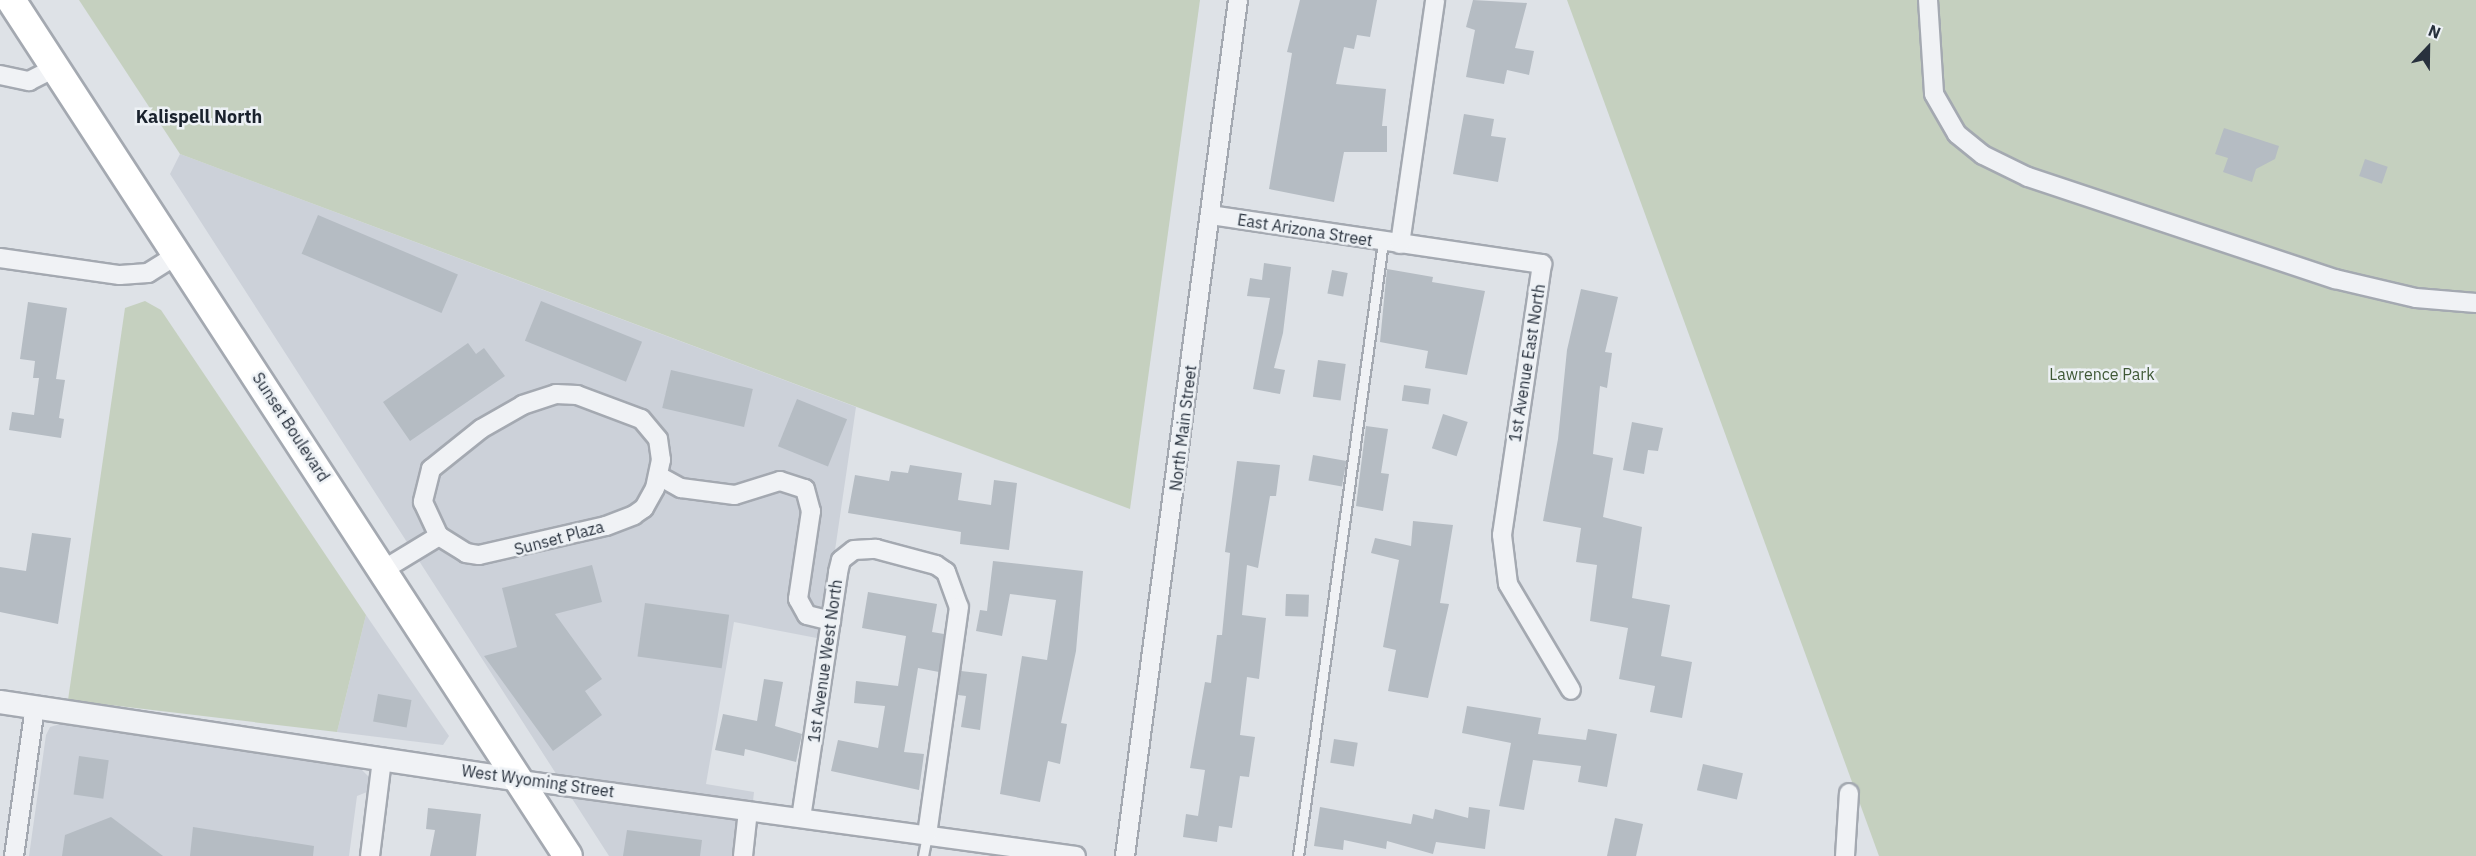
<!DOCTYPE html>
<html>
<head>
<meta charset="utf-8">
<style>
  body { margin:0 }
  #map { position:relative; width:2476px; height:856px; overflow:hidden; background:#dee2e7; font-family:"IBM Plex Sans",sans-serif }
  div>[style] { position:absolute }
  .built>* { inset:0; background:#ccd1d9 }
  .green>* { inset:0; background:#c5d0bf }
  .building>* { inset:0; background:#b5bcc3; transform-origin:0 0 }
  .roads { filter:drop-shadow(2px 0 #a4a9b1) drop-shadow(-2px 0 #a4a9b1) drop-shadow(0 2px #a4a9b1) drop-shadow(0 -2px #a4a9b1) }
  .service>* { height:9px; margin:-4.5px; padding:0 4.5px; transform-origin:4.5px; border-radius:4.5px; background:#f0f2f5 }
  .minor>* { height:18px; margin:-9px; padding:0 9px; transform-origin:9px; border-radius:9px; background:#f0f2f5 }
  .tertiary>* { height:22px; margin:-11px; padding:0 11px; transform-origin:11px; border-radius:11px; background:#f0f2f5 }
  .primary>* { height:28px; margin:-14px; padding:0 14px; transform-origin:14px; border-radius:14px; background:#fff }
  span { translate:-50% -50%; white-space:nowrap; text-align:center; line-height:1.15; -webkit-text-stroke:5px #edf1f5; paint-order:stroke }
  .street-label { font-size:16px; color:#28313d }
  .park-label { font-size:16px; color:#3f5836 }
  .neighbourhood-label { font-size:18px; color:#1a222d; font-weight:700 }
  .north { position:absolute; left:2398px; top:18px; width:60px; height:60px; -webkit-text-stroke:4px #edf1f5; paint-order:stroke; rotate:22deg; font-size:16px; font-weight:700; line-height:24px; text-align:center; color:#28313d }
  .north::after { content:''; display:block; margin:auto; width:21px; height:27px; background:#28313d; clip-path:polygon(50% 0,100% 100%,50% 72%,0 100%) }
</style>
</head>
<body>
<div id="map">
  <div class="built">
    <i style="clip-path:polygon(180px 154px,856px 407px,822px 639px,734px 622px,706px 784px,754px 792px,747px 856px,609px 856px,170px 174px)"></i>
    <i style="clip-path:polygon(366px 615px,449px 736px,443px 745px,337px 732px)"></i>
    <i style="clip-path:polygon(60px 724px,355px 763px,369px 777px,367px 792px,357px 796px,349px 856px,29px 856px,46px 735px,50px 727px)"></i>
  </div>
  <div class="green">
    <i style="clip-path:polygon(79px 0,1200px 0,1130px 509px,180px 154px)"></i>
    <i style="clip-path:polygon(1567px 0,2476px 0,2476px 856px,1879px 856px)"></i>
    <i style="clip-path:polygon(145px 301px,161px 310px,366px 615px,337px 732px,68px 700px,125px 308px)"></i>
  </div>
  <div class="building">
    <i style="clip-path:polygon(1300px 0,1377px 0,1370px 37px,1357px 35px,1354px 49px,1344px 47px,1336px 84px,1386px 89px,1382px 126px,1387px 126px,1387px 152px,1344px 152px,1334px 202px,1269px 189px,1292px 53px,1287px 52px)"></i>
    <i style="clip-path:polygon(1473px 0,1527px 3px,1515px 48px,1534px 51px,1529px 75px,1507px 70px,1504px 84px,1466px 77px,1475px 30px,1466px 27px)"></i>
    <i style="clip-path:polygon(1464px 114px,1494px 119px,1491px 136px,1506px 138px,1498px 182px,1453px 174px)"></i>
    <i style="clip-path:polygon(2224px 128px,2279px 146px,2275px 159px,2256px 169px,2252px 182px,2223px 172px,2228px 158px,2215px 154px)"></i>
    <i style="left:2365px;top:159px;width:24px;height:18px;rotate:19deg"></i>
    <i style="left:318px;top:215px;width:152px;height:42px;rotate:23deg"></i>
    <i style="clip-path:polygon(1264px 263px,1291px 267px,1283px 333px,1274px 368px,1285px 370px,1280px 394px,1253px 389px,1270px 298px,1247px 296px,1250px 278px,1262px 280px)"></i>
    <i style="clip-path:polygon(1387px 269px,1433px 277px,1432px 282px,1485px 291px,1467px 375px,1425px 368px,1428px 351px,1380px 342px)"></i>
    <i style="left:1332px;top:270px;width:16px;height:24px;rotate:11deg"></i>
    <i style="clip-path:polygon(1581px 289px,1618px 297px,1605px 352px,1612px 353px,1607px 388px,1600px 386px,1593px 454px,1613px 458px,1603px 517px,1642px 527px,1632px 598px,1670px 605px,1661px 656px,1692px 662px,1682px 718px,1650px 712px,1655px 686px,1619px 679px,1628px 628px,1590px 621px,1597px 565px,1576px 562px,1581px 528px,1543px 521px,1558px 439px,1567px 350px)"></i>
    <i style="left:541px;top:301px;width:109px;height:43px;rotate:22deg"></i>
    <i style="clip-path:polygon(28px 302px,67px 308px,56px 379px,65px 380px,59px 418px,64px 419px,61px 438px,9px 430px,12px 412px,34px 415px,39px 378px,33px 378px,35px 361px,20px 359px)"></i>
    <i style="clip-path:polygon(468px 343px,476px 354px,484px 348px,505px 376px,410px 441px,383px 402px)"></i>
    <i style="left:1318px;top:360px;width:28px;height:37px;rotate:8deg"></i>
    <i style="left:671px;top:370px;width:84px;height:39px;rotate:13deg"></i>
    <i style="left:1404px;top:385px;width:27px;height:16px;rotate:8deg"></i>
    <i style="left:797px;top:399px;width:54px;height:51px;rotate:22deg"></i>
    <i style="left:1443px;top:414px;width:26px;height:36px;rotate:18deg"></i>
    <i style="clip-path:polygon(1632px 422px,1663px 428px,1658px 451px,1648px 450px,1644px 474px,1623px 470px)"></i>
    <i style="clip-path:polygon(1366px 426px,1388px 429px,1381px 473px,1389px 474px,1383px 511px,1356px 506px)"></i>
    <i style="left:1313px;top:455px;width:34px;height:26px;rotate:10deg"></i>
    <i style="clip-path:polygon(1237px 461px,1280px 465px,1276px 496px,1270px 496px,1258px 568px,1247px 565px,1242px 615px,1266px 618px,1259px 679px,1247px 677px,1240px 735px,1255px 737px,1249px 777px,1240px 776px,1232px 828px,1219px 826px,1217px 842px,1183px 837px,1186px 814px,1198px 816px,1205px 770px,1190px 768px,1205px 682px,1211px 683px,1217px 635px,1222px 635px,1230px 553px,1225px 552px)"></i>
    <i style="clip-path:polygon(910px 465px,962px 473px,958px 500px,991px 505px,994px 480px,1017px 483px,1009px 550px,960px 544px,961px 532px,848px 513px,855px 475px,889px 481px,891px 471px,908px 473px)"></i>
    <i style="clip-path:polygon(1413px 521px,1453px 525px,1440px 603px,1449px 604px,1428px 698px,1388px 691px,1396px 650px,1383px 647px,1399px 560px,1371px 553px,1375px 538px,1411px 546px)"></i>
    <i style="clip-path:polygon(32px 533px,71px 538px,58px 624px,0 612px,0 567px,26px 571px)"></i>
    <i style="clip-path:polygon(993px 561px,1083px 571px,1076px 651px,1061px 723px,1067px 724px,1060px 764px,1048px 761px,1040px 802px,1000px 794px,1022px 656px,1047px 660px,1056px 600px,1010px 594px,1002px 636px,976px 631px,980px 610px,987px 611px)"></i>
    <i style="clip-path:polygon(592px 565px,602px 602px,555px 614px,602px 679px,585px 691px,602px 715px,553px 751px,484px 656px,517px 647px,502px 588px)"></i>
    <i style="clip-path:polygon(868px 592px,937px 604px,932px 632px,944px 634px,939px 672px,918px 668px,904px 752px,924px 754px,919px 790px,831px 771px,838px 740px,878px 748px,885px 706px,854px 703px,856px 681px,898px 686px,906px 636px,862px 628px)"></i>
    <i style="left:1286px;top:594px;width:23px;height:22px;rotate:2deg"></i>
    <i style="left:645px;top:603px;width:85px;height:54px;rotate:8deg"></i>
    <i style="clip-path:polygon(961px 671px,987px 674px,980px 730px,961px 727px,966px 696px,958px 695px)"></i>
    <i style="clip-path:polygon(764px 679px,783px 682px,775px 726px,802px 734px,796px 762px,745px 749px,744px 756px,715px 750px,723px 714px,757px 721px)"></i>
    <i style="left:378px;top:694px;width:34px;height:28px;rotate:10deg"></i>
    <i style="clip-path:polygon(1467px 706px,1541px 718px,1538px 734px,1586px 740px,1588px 729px,1617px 734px,1607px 787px,1578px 782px,1581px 766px,1533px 760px,1524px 810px,1499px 806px,1511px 743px,1462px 733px)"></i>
    <i style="left:1334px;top:739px;width:24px;height:24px;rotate:9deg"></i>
    <i style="left:79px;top:756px;width:30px;height:39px;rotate:8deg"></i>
    <i style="left:1703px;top:764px;width:41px;height:27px;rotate:13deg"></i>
    <i style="clip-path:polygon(1320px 807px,1411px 824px,1413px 814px,1433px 819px,1435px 809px,1468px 818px,1469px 807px,1490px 810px,1485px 849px,1436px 842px,1433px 854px,1387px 841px,1386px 849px,1344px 840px,1343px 850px,1314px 846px)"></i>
    <i style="clip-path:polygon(428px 808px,481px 814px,476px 856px,430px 856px,435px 830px,426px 829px)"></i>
    <i style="clip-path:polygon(111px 817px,163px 856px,62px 856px,65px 835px)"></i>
    <i style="clip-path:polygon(1615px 818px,1643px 824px,1636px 856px,1607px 856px)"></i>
    <i style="clip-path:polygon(193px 827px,314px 846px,313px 856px,190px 856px)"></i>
    <i style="clip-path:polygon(627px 830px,702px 840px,700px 856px,623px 856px)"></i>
  </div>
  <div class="roads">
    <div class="service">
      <i style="left:923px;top:856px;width:21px;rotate:-79deg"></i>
      <i style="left:1298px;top:856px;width:620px;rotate:-82.12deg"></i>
    </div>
    <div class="minor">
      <i style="left:1928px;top:0;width:94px;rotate:86.3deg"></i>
      <i style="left:1934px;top:94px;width:46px;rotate:60.1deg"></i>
      <i style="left:1957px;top:134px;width:33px;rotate:39deg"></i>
      <i style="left:1983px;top:155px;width:50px;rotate:26.1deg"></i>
      <i style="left:2028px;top:177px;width:324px;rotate:18.4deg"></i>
      <i style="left:2335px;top:279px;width:83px;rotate:13.2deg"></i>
      <i style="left:2416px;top:298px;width:60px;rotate:4.8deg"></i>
      <i style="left:0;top:75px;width:30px;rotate:12deg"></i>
      <i style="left:29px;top:81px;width:31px;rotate:-27deg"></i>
      <i style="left:1210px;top:215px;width:336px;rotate:8.4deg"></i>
      <i style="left:1542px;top:264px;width:274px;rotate:98.4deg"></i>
      <i style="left:1502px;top:535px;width:49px;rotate:83deg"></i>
      <i style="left:1508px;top:584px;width:123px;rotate:59.3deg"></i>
      <i style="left:1400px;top:244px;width:246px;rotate:-81.8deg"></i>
      <i style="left:0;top:258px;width:121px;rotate:8.1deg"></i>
      <i style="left:120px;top:275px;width:28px;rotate:-4deg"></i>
      <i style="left:148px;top:273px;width:36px;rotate:-32deg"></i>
      <i style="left:659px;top:476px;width:25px;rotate:29deg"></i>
      <i style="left:681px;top:488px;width:54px;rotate:7.4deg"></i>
      <i style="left:735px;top:495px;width:47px;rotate:-17.3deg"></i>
      <i style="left:780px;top:481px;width:26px;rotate:18deg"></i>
      <i style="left:805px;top:489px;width:23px;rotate:75deg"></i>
      <i style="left:811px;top:511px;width:89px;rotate:98.4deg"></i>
      <i style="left:798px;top:599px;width:18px;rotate:61deg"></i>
      <i style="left:807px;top:615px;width:25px;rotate:14deg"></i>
      <i style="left:383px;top:570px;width:66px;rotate:-31.3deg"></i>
      <i style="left:439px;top:536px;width:32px;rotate:32deg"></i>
      <i style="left:466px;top:553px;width:13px;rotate:9deg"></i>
      <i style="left:479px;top:555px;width:130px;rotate:-12.9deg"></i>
      <i style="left:606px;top:526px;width:30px;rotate:-21deg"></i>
      <i style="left:634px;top:515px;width:12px;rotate:-35deg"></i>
      <i style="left:644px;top:508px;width:23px;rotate:-61deg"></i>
      <i style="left:655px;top:488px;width:29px;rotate:-78deg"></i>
      <i style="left:661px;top:460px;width:21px;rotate:-98deg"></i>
      <i style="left:658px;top:439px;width:26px;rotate:-130deg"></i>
      <i style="left:641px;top:419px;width:68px;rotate:-159.4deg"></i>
      <i style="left:577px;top:395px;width:21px;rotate:-177deg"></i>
      <i style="left:556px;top:394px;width:35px;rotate:162deg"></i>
      <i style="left:523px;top:405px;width:48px;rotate:150.3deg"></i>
      <i style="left:481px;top:429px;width:64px;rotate:141.3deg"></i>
      <i style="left:431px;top:469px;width:34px;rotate:104deg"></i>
      <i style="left:423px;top:502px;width:38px;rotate:65deg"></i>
      <i style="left:520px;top:780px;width:561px;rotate:7.78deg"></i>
      <i style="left:801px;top:818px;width:249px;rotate:-81.4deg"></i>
      <i style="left:838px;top:572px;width:12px;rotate:-76deg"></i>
      <i style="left:841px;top:560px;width:16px;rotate:-38deg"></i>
      <i style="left:854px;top:550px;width:22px;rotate:-3deg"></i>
      <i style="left:876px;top:549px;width:62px;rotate:14.9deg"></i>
      <i style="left:936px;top:565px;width:12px;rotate:35deg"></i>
      <i style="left:946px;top:572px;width:37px;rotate:70deg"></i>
      <i style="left:959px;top:607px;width:230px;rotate:98deg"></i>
      <i style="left:14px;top:856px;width:150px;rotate:-82deg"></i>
      <i style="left:370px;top:856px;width:98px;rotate:-82.9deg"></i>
      <i style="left:743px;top:856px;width:45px;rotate:-83.7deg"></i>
      <i style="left:1125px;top:856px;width:863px;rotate:-82.48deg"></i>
      <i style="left:1845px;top:856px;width:63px;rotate:-86.4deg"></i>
    </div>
    <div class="tertiary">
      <i style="left:0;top:702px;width:526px;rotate:8.53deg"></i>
    </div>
    <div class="primary">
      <i style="left:11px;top:0;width:1021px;rotate:56.95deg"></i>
    </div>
  </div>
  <div class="street-label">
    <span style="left:1305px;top:230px;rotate:9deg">East Arizona Street</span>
    <span style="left:1527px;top:363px;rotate:-81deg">1st Avenue East North</span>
    <span style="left:291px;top:427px;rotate:57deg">Sunset Boulevard</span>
    <span style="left:1183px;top:428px;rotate:-83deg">North Main Street</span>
    <span style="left:559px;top:538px;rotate:-15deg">Sunset Plaza</span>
    <span style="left:825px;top:661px;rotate:-82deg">1st Avenue West North</span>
    <span style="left:538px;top:781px;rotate:8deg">West Wyoming Street</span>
  </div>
  <div class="park-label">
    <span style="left:2102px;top:374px">Lawrence Park</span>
  </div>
  <div class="neighbourhood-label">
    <span style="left:199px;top:117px">Kalispell North</span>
  </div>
  <div class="north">N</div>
</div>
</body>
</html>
